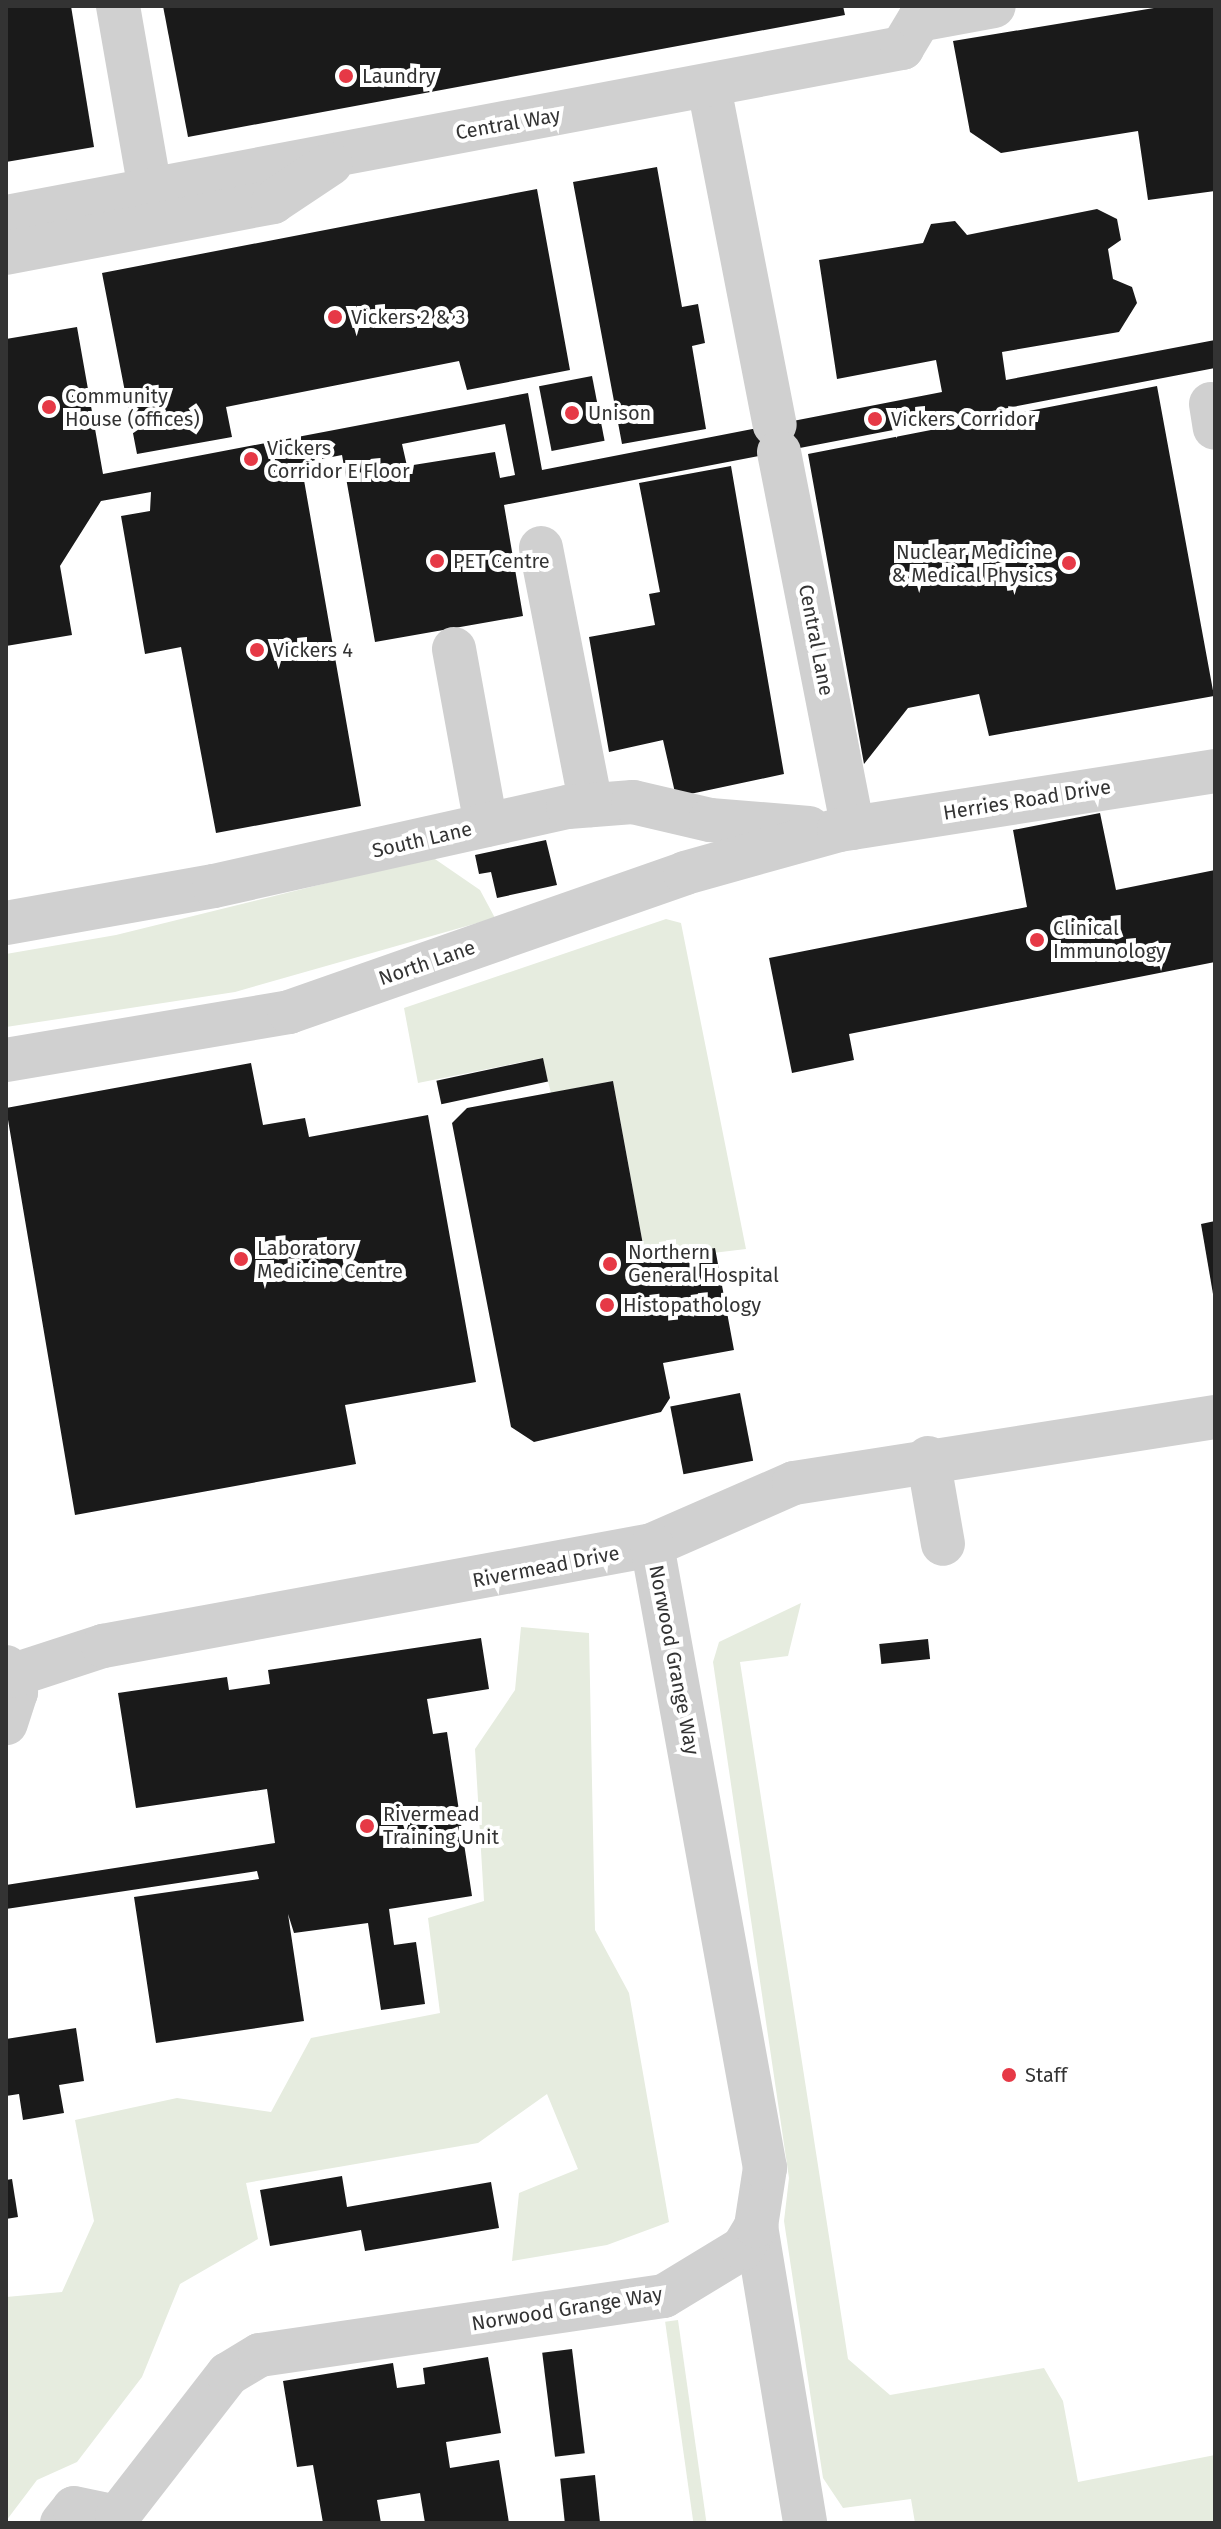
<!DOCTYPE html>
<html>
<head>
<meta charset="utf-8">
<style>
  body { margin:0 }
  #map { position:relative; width:1221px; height:2529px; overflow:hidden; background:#fff; font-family:"Fira Sans",sans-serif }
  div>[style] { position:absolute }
  .green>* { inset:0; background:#e6ecdf; transform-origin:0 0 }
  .building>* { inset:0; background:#1a1a1a; transform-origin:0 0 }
  .minor>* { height:44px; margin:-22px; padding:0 22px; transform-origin:22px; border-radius:22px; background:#d0d0d0 }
  .dots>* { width:22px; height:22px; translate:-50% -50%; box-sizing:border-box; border:4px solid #fff; border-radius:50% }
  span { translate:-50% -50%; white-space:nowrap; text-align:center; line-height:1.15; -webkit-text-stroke:8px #fff; paint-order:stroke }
  .poi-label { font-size:20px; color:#333 }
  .left { translate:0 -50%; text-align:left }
  .right { translate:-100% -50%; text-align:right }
  .street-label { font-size:20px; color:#333 }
  .frame { position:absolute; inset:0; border:8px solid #333; pointer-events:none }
</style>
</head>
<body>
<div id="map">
  <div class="green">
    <i style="clip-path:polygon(432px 857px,480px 890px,495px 918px,235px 992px,6px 1027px,6px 954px,116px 935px)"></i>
    <i style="clip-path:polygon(666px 919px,681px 923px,746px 1249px,646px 1261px,613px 1081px,551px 1093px,542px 1058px,418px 1083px,404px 1008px)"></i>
    <i style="clip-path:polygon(801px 1603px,788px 1656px,740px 1662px,848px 2359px,890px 2395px,1044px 2368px,1063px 2401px,1078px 2482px,1215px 2455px,1215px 2523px,915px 2523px,911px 2499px,843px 2508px,823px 2478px,784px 2221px,789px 2178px,713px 1662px,719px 1642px)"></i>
    <i style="clip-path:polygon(521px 1627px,589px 1633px,595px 1930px,629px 1993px,669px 2222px,607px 2245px,512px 2261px,519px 2193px,578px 2169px,547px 2094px,478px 2143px,246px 2183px,258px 2239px,180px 2284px,142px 2377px,77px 2462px,37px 2480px,6px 2521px,6px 2297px,62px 2292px,94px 2221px,75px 2120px,177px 2098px,271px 2112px,311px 2038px,440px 2013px,428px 1918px,484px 1901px,475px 1749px,515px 1690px)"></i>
    <i style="left:678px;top:2320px;width:205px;height:13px;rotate:82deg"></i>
  </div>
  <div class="building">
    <i style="clip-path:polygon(6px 6px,71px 6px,94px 147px,6px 162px)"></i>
    <i style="clip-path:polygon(163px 6px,843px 6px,845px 15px,188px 137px)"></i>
    <i style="clip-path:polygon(1166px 6px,1215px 6px,1215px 191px,1148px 200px,1138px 131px,1001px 153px,970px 132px,953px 41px)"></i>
    <i style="clip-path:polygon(657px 167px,682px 307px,698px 304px,705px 343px,692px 346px,706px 429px,622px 444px,573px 182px)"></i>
    <i style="clip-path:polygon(537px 189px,570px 370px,467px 390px,459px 361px,226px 407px,232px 437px,137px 454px,102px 273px)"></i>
    <i style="clip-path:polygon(evenodd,1097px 209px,1117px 219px,1121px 240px,1108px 249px,1113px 279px,1132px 287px,1137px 303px,1119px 332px,1002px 352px,1006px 380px,1215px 340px,1215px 368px,504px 505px,523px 616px,375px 642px,342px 455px,301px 463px,361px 806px,216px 833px,181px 647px,145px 654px,121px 516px,150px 511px,151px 492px,101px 501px,60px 566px,72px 635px,6px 646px,6px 339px,77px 327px,103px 474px,528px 393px,542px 470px,942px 392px,936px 360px,837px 379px,819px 260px,923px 243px,931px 224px,955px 221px,967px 235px,1097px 209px,505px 424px,515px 475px,500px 478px,495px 452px,407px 466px,402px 444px,505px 424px)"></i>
    <i style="left:592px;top:376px;width:66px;height:54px;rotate:79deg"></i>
    <i style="clip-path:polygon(1157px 386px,1214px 696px,989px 736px,979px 694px,908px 708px,864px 764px,808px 454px)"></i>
    <i style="clip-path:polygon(731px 466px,784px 774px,676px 797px,663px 740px,609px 752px,589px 637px,655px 625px,649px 594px,660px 592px,639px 483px)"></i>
    <i style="clip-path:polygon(1100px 813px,1116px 890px,1215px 870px,1215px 962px,849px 1034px,854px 1060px,792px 1073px,769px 958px,1027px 907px,1013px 830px)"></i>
    <i style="clip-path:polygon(546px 840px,557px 885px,497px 898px,491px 872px,479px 874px,475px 855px)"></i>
    <i style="left:543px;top:1058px;width:24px;height:109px;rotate:78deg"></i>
    <i style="clip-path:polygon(251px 1063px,263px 1125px,305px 1118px,309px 1137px,428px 1115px,476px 1382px,345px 1405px,356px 1464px,75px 1515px,6px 1108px)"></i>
    <i style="clip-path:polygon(613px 1081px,646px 1261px,715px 1248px,734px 1350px,663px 1363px,670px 1398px,661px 1412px,534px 1442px,511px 1427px,452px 1123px,467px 1108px)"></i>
    <i style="clip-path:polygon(1215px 1221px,1215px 1294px,1213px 1294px,1201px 1224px)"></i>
    <i style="left:740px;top:1393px;width:69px;height:71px;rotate:79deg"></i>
    <i style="clip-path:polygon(481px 1638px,489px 1689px,427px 1699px,433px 1734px,447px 1732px,472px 1896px,389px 1909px,394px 1945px,416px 1942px,425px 2004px,381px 2010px,368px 1923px,294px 1933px,288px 1914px,304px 2021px,156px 2043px,134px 1897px,259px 1879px,257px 1871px,6px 1909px,6px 1885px,275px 1843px,267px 1789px,136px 1808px,118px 1693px,227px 1677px,229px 1690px,270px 1684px,268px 1670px)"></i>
    <i style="left:928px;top:1639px;width:20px;height:49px;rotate:84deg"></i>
    <i style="clip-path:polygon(76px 2028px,84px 2081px,59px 2085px,64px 2113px,23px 2120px,19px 2094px,6px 2096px,6px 2039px)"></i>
    <i style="clip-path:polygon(342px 2176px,347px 2207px,491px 2182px,499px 2228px,365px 2251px,361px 2230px,270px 2246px,260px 2190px)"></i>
    <i style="clip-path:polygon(12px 2179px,18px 2217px,6px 2219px,6px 2180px)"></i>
    <i style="left:572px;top:2349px;width:105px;height:30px;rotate:83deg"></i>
    <i style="clip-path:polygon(488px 2357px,501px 2433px,446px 2442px,450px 2468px,499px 2460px,509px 2523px,425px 2523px,420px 2493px,377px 2500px,381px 2523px,323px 2523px,313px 2465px,297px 2467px,283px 2381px,393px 2363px,397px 2388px,425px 2384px,423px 2368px)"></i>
    <i style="left:595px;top:2475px;width:48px;height:35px;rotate:84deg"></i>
  </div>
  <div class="minor">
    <i style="left:118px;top:6px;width:187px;rotate:80.1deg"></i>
    <i style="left:709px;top:87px;width:344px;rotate:79deg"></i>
    <i style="left:6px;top:217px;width:912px;rotate:-10.68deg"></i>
    <i style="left:902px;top:48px;width:33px;rotate:-59deg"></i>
    <i style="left:919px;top:20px;width:76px;rotate:-10.6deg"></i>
    <i style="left:6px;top:253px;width:272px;rotate:-10.8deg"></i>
    <i style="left:273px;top:202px;width:69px;rotate:-33.7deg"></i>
    <i style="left:1211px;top:404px;width:24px;rotate:81deg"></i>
    <i style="left:779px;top:452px;width:383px;rotate:78.9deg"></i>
    <i style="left:541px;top:548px;width:262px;rotate:79deg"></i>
    <i style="left:454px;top:649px;width:179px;rotate:79.7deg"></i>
    <i style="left:6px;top:923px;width:211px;rotate:-10.1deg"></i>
    <i style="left:214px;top:886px;width:363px;rotate:-12.6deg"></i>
    <i style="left:568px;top:807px;width:65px;rotate:-4.4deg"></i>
    <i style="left:633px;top:802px;width:79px;rotate:13.2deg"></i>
    <i style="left:710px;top:820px;width:99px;rotate:4.6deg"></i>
    <i style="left:6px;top:1060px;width:287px;rotate:-9.6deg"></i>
    <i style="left:289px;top:1012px;width:420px;rotate:-19.3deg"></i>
    <i style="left:685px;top:873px;width:160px;rotate:-15.6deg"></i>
    <i style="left:839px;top:830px;width:381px;rotate:-8.9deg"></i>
    <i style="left:928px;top:1458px;width:87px;rotate:80.1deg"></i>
    <i style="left:6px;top:1667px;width:27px;rotate:68deg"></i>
    <i style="left:16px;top:1692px;width:33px;rotate:108deg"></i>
    <i style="left:11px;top:1676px;width:97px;rotate:-18.1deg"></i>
    <i style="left:103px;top:1646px;width:558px;rotate:-10.42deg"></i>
    <i style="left:652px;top:1545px;width:155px;rotate:-23.6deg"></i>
    <i style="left:794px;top:1483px;width:426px;rotate:-8.9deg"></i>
    <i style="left:756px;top:2226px;width:301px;rotate:80.6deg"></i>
    <i style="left:62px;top:2523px;width:19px;rotate:-51deg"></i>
    <i style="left:74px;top:2508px;width:44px;rotate:11.8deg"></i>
    <i style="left:117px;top:2517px;width:181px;rotate:-52.2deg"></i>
    <i style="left:228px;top:2374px;width:37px;rotate:-31deg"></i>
    <i style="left:260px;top:2355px;width:408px;rotate:-8.3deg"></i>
    <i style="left:664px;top:2296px;width:92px;rotate:-31.3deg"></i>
    <i style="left:743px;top:2248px;width:26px;rotate:-59deg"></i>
    <i style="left:756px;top:2226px;width:59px;rotate:-81.2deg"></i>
    <i style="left:765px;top:2168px;width:633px;rotate:-100.28deg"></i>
  </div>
  <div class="dots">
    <i style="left:346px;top:76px;background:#e63946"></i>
    <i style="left:335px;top:317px;background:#e63946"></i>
    <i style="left:49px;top:407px;background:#e63946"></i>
    <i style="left:572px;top:413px;background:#e63946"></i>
    <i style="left:875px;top:419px;background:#e63946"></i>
    <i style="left:251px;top:459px;background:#e63946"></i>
    <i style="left:437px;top:561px;background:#e63946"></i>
    <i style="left:1069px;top:563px;background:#e63946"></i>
    <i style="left:257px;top:650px;background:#e63946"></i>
    <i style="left:1037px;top:940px;background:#e63946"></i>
    <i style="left:241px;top:1259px;background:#e63946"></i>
    <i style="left:610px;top:1264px;background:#e63946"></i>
    <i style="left:607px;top:1305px;background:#e63946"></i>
    <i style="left:367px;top:1826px;background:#e63946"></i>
    <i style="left:1009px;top:2075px;background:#e63946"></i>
  </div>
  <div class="poi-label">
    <span class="left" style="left:362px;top:76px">Laundry</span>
    <span class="left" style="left:351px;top:317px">Vickers 2 &amp; 3</span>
    <span class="left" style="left:65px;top:408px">Community<br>House (offices)</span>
    <span class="left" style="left:588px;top:413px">Unison</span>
    <span class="left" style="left:891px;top:419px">Vickers Corridor</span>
    <span class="left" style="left:267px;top:460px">Vickers<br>Corridor E Floor</span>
    <span class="right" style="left:1053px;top:564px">Nuclear Medicine<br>&amp; Medical Physics</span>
    <span class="left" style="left:453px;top:561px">PET Centre</span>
    <span class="left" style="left:273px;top:650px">Vickers 4</span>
    <span class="left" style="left:1053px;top:940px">Clinical<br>Immunology</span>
    <span class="left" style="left:257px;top:1260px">Laboratory<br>Medicine Centre</span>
    <span class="left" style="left:628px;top:1264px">Northern<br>General Hospital</span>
    <span class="left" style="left:623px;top:1305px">Histopathology</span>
    <span class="left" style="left:383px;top:1826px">Rivermead<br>Training Unit</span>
    <span class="left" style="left:1025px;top:2075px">Staff</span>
  </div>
  <div class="street-label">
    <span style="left:508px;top:124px;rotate:-10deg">Central Way</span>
    <span style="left:816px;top:640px;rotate:79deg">Central Lane</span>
    <span style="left:1027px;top:800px;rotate:-9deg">Herries Road Drive</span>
    <span style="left:422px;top:840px;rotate:-13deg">South Lane</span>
    <span style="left:427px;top:963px;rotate:-19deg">North Lane</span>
    <span style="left:546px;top:1567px;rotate:-11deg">Rivermead Drive</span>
    <span style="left:674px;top:1660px;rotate:79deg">Norwood Grange Way</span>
    <span style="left:567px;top:2309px;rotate:-9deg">Norwood Grange Way</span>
  </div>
  <div class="frame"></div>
</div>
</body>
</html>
